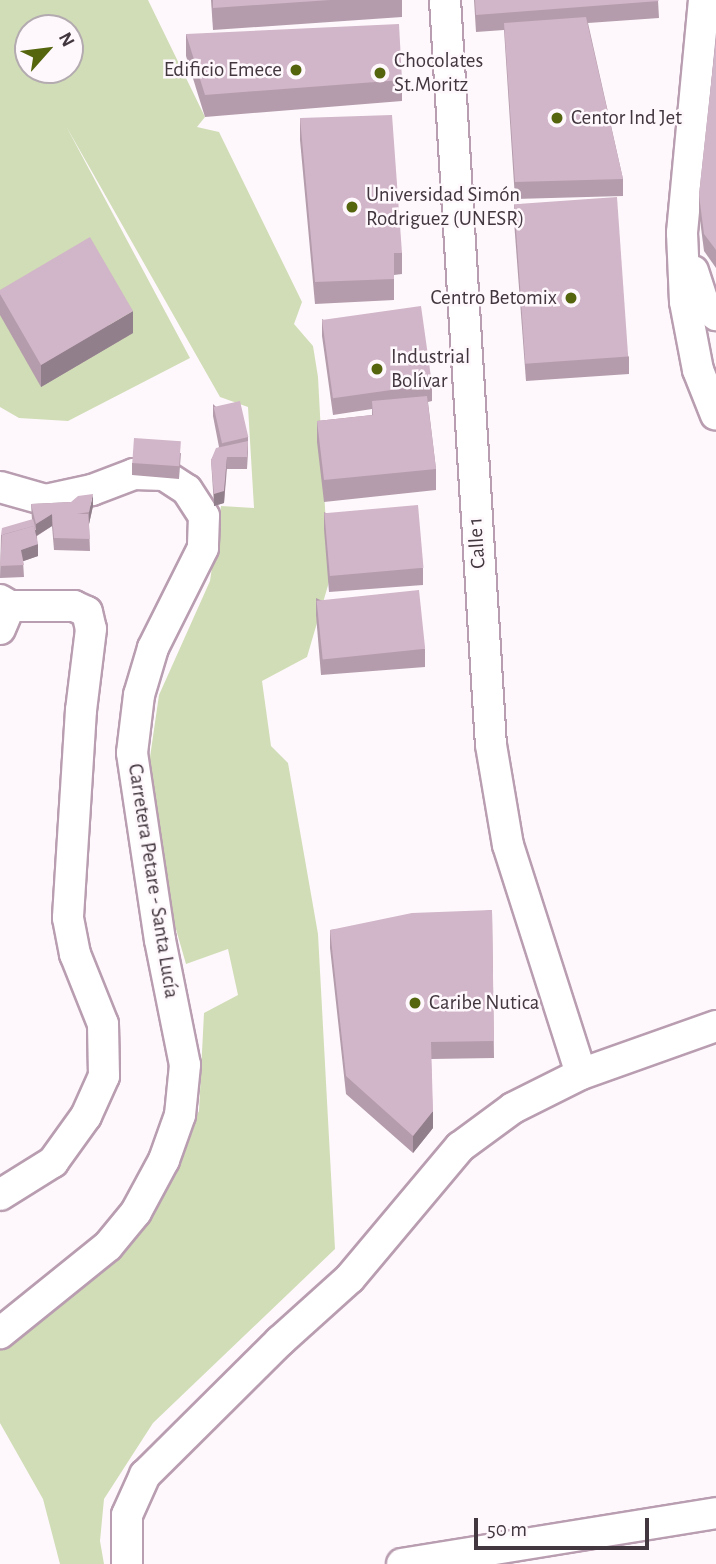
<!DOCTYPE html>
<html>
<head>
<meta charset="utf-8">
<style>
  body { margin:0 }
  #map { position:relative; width:716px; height:1564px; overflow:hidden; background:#fef8fc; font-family:"Alegreya Sans",sans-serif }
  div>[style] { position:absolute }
  .green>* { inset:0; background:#d1ddb6 }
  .roads { filter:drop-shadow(2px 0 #b99db0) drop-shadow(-2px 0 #b99db0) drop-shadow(0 2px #b99db0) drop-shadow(0 -2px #b99db0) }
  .minor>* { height:30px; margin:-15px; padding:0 15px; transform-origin:15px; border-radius:15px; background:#fff }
  .wall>* { inset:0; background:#b49cac }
  .shaded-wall>* { inset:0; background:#927f8c }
  .building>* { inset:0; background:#d1b5c8; transform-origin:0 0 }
  .dots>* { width:19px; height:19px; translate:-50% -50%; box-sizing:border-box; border:4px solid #fef8fc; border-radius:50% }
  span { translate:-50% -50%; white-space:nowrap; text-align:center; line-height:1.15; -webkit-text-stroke:5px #fef8fc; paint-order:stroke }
  .poi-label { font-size:21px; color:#43373f }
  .left { translate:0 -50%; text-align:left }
  .right { translate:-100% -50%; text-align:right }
  .street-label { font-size:21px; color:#43373f }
  .north { position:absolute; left:14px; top:14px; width:70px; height:70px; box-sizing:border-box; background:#fef8fc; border:2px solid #b3abb0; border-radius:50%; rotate:62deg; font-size:19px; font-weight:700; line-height:28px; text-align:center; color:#43373f }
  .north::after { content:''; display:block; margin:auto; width:24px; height:32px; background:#54650e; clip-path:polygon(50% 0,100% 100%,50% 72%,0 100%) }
  .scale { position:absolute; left:474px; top:1518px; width:175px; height:32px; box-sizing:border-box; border:4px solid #43373f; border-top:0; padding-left:9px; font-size:21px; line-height:24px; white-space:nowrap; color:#43373f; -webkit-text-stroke:5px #fef8fc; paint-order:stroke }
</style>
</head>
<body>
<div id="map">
  <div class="green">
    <i style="clip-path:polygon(evenodd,0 0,148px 0,205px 117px,197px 127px,219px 132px,302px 302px,294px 324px,313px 346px,318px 377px,329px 582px,307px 657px,262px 681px,271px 746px,288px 763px,318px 934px,335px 1249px,153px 1423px,104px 1499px,100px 1541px,104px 1564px,60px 1564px,43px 1499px,0 1423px,0 1345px,153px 1201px,199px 1111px,204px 1013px,238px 995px,228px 949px,186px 964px,169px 905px,148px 771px,159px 695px,210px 581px,221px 506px,254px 508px,248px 407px,220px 397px,66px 126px,190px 358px,68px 421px,19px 418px,0 407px,0 0,28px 28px,70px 28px,70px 70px,28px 70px,28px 28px)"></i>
  </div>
  <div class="roads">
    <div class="minor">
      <i style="left:445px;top:0;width:746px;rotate:86.47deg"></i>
      <i style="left:491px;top:745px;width:101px;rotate:80.4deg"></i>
      <i style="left:508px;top:845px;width:240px;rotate:72.3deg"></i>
      <i style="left:704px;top:0;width:234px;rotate:95.4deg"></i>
      <i style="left:682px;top:233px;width:69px;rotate:87.5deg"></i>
      <i style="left:685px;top:302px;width:69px;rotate:79.2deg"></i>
      <i style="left:698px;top:370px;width:48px;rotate:68.2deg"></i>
      <i style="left:693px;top:271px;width:36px;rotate:72deg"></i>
      <i style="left:704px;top:305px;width:16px;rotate:40deg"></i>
      <i style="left:0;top:487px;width:48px;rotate:15.8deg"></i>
      <i style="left:46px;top:500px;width:47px;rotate:-12.3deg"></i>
      <i style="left:92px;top:490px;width:45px;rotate:-20.9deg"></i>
      <i style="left:134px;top:474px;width:30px;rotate:2deg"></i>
      <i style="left:164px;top:475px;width:27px;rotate:33deg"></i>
      <i style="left:187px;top:490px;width:31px;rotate:57deg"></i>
      <i style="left:204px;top:516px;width:32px;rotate:92deg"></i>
      <i style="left:203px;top:548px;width:112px;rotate:116.6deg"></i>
      <i style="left:153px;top:648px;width:49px;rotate:106.6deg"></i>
      <i style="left:139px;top:695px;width:58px;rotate:96.9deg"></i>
      <i style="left:132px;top:753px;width:189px;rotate:81.5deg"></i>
      <i style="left:160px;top:940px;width:127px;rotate:78.7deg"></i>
      <i style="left:185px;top:1065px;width:50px;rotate:95.7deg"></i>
      <i style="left:180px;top:1115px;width:48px;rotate:109.6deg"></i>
      <i style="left:164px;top:1160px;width:59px;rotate:118.3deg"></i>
      <i style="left:136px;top:1212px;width:44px;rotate:129.5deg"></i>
      <i style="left:108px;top:1246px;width:139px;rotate:141.1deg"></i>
      <i style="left:0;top:600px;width:12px;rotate:31deg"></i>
      <i style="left:10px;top:606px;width:64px"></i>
      <i style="left:74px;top:606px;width:14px;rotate:25deg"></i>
      <i style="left:87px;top:612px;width:17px;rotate:77deg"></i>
      <i style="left:91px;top:629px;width:82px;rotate:97deg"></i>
      <i style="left:81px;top:710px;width:208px;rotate:93.6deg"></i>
      <i style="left:68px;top:918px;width:37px;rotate:79deg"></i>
      <i style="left:75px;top:954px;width:75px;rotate:68.2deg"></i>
      <i style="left:103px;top:1024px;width:52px;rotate:88.9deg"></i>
      <i style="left:104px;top:1076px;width:44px;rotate:114.2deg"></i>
      <i style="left:86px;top:1116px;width:57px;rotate:125.7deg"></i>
      <i style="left:53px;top:1162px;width:62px;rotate:148.1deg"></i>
      <i style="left:0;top:629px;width:25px;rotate:-67deg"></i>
      <i style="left:127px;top:1564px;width:49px;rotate:-90deg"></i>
      <i style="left:127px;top:1515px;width:44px;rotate:-65.8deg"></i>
      <i style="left:145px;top:1475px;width:190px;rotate:-44.8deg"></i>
      <i style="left:280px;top:1341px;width:94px;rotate:-42deg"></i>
      <i style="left:350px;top:1278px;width:171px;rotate:-50deg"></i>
      <i style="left:460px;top:1147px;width:66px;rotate:-36.3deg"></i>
      <i style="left:513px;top:1108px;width:76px;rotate:-26.6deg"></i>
      <i style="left:581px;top:1074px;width:143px;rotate:-19.6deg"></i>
      <i style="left:402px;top:1564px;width:318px;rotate:-9.2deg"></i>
    </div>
  </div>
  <div class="wall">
    <i style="clip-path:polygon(211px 0,402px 0,402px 17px,213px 30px)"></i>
    <i style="clip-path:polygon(474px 0,658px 0,659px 18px,588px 23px,623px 179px,623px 196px,515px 199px,504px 30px,476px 32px)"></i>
    <i style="clip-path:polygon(186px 34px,402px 80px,402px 101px,205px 117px,186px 56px)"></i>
    <i style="clip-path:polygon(716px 38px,716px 268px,704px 251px,699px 212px,699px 195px)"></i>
    <i style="clip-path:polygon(300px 118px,402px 253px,402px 274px,394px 275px,394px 300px,315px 304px,300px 140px)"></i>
    <i style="clip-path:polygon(514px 204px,629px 357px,629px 374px,526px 381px,514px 221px)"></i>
    <i style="clip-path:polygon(0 290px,133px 333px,41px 387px,0 315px)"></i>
    <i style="clip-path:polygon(322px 319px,432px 384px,432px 401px,428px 402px,436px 469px,436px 490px,324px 502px,317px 442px,317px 421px,372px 415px,372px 409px,333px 415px,322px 336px)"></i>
    <i style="clip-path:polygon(213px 404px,248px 437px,248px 453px,247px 469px,227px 469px,224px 503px,214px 506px,211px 460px,219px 447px,213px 416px)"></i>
    <i style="clip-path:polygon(181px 453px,179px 479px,132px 475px,132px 463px)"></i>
    <i style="clip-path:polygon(71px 502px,93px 506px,89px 524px,90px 551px,54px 550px,52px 526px,37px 536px,38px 556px,23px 561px,24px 577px,0 578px,1px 535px,32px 520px,31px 504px)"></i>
    <i style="clip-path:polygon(324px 512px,423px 568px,423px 585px,329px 592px,324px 529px)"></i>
    <i style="clip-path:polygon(316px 598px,425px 649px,425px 667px,321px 675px,316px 615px)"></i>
    <i style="clip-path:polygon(492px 910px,494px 1058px,431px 1059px,433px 1128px,413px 1153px,346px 1094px,330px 948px,330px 930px)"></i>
  </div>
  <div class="shaded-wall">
    <i style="clip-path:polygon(133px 311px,133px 333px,41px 387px,41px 365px)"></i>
    <i style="clip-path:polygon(227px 457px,224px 503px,214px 506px,214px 494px)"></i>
    <i style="clip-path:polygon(93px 494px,93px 506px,89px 524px,89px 512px)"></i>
    <i style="clip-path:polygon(52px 514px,52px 526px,36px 536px,18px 536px,36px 530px,36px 524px)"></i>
    <i style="clip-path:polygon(38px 544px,38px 556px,21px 562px,21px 550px)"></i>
    <i style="clip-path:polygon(433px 1111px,433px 1128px,413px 1153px,413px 1136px)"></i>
  </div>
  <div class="building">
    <i style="clip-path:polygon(213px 0,330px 0,213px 8px)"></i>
    <i style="clip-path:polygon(475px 0,658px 0,659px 1px,476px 15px)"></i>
    <i style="clip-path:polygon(586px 17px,623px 179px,515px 182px,504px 23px)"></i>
    <i style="clip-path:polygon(399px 24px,402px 80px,205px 95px,186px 34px)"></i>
    <i style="clip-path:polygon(716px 38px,716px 250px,704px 234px,699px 195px)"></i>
    <i style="clip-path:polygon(392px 115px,402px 253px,394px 253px,394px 279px,315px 282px,300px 118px)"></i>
    <i style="left:617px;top:197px;width:160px;height:103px;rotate:86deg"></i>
    <i style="clip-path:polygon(90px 237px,133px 311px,41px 365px,0 294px,0 290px)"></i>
    <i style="left:421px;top:306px;width:79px;height:100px;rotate:82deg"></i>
    <i style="clip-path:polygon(427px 396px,436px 469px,324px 480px,317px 421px,373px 415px,372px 401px)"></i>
    <i style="left:240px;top:401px;width:37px;height:27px;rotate:77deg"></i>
    <i style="left:134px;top:438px;width:47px;height:25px;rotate:4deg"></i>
    <i style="clip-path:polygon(248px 441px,247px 457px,227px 457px,224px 491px,214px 494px,211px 460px,216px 448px)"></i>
    <i style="clip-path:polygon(93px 494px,89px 512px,77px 514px,88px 514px,90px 539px,54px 538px,52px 514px,36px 524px,31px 504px,71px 502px,78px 496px)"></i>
    <i style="left:418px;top:505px;width:63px;height:94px;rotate:85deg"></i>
    <i style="clip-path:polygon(33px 519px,36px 530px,35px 530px,34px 526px,1px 535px,2px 528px)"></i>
    <i style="clip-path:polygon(34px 526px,38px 544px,21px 550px,24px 565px,0 566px,2px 535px)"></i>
    <i style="left:419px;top:590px;width:59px;height:103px;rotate:84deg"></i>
    <i style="clip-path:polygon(492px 910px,494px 1041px,431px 1042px,433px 1111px,413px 1136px,346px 1076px,330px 930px,412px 913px)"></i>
  </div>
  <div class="dots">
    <i style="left:296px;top:70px;background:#54650e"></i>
    <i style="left:380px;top:73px;background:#54650e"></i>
    <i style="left:557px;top:118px;background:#54650e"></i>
    <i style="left:352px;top:207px;background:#54650e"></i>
    <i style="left:571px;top:298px;background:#54650e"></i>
    <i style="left:377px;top:369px;background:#54650e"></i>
    <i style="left:415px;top:1003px;background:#54650e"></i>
  </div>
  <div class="poi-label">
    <span class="left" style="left:394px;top:73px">Chocolates<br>St.Moritz</span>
    <span class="right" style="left:282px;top:70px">Edificio Emece</span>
    <span class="left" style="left:571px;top:118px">Centor Ind Jet</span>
    <span class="left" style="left:366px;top:207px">Universidad Simón<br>Rodriguez (UNESR)</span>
    <span class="right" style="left:557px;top:298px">Centro Betomix</span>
    <span class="left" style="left:391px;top:369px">Industrial<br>Bolívar</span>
    <span class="left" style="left:429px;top:1003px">Caribe Nutica</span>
  </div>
  <div class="street-label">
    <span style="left:477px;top:543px;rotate:-94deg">Calle 1</span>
    <span style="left:153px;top:881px;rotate:81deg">Carretera Petare - Santa Lucía</span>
  </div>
  <div class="north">N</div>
  <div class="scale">50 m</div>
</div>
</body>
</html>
